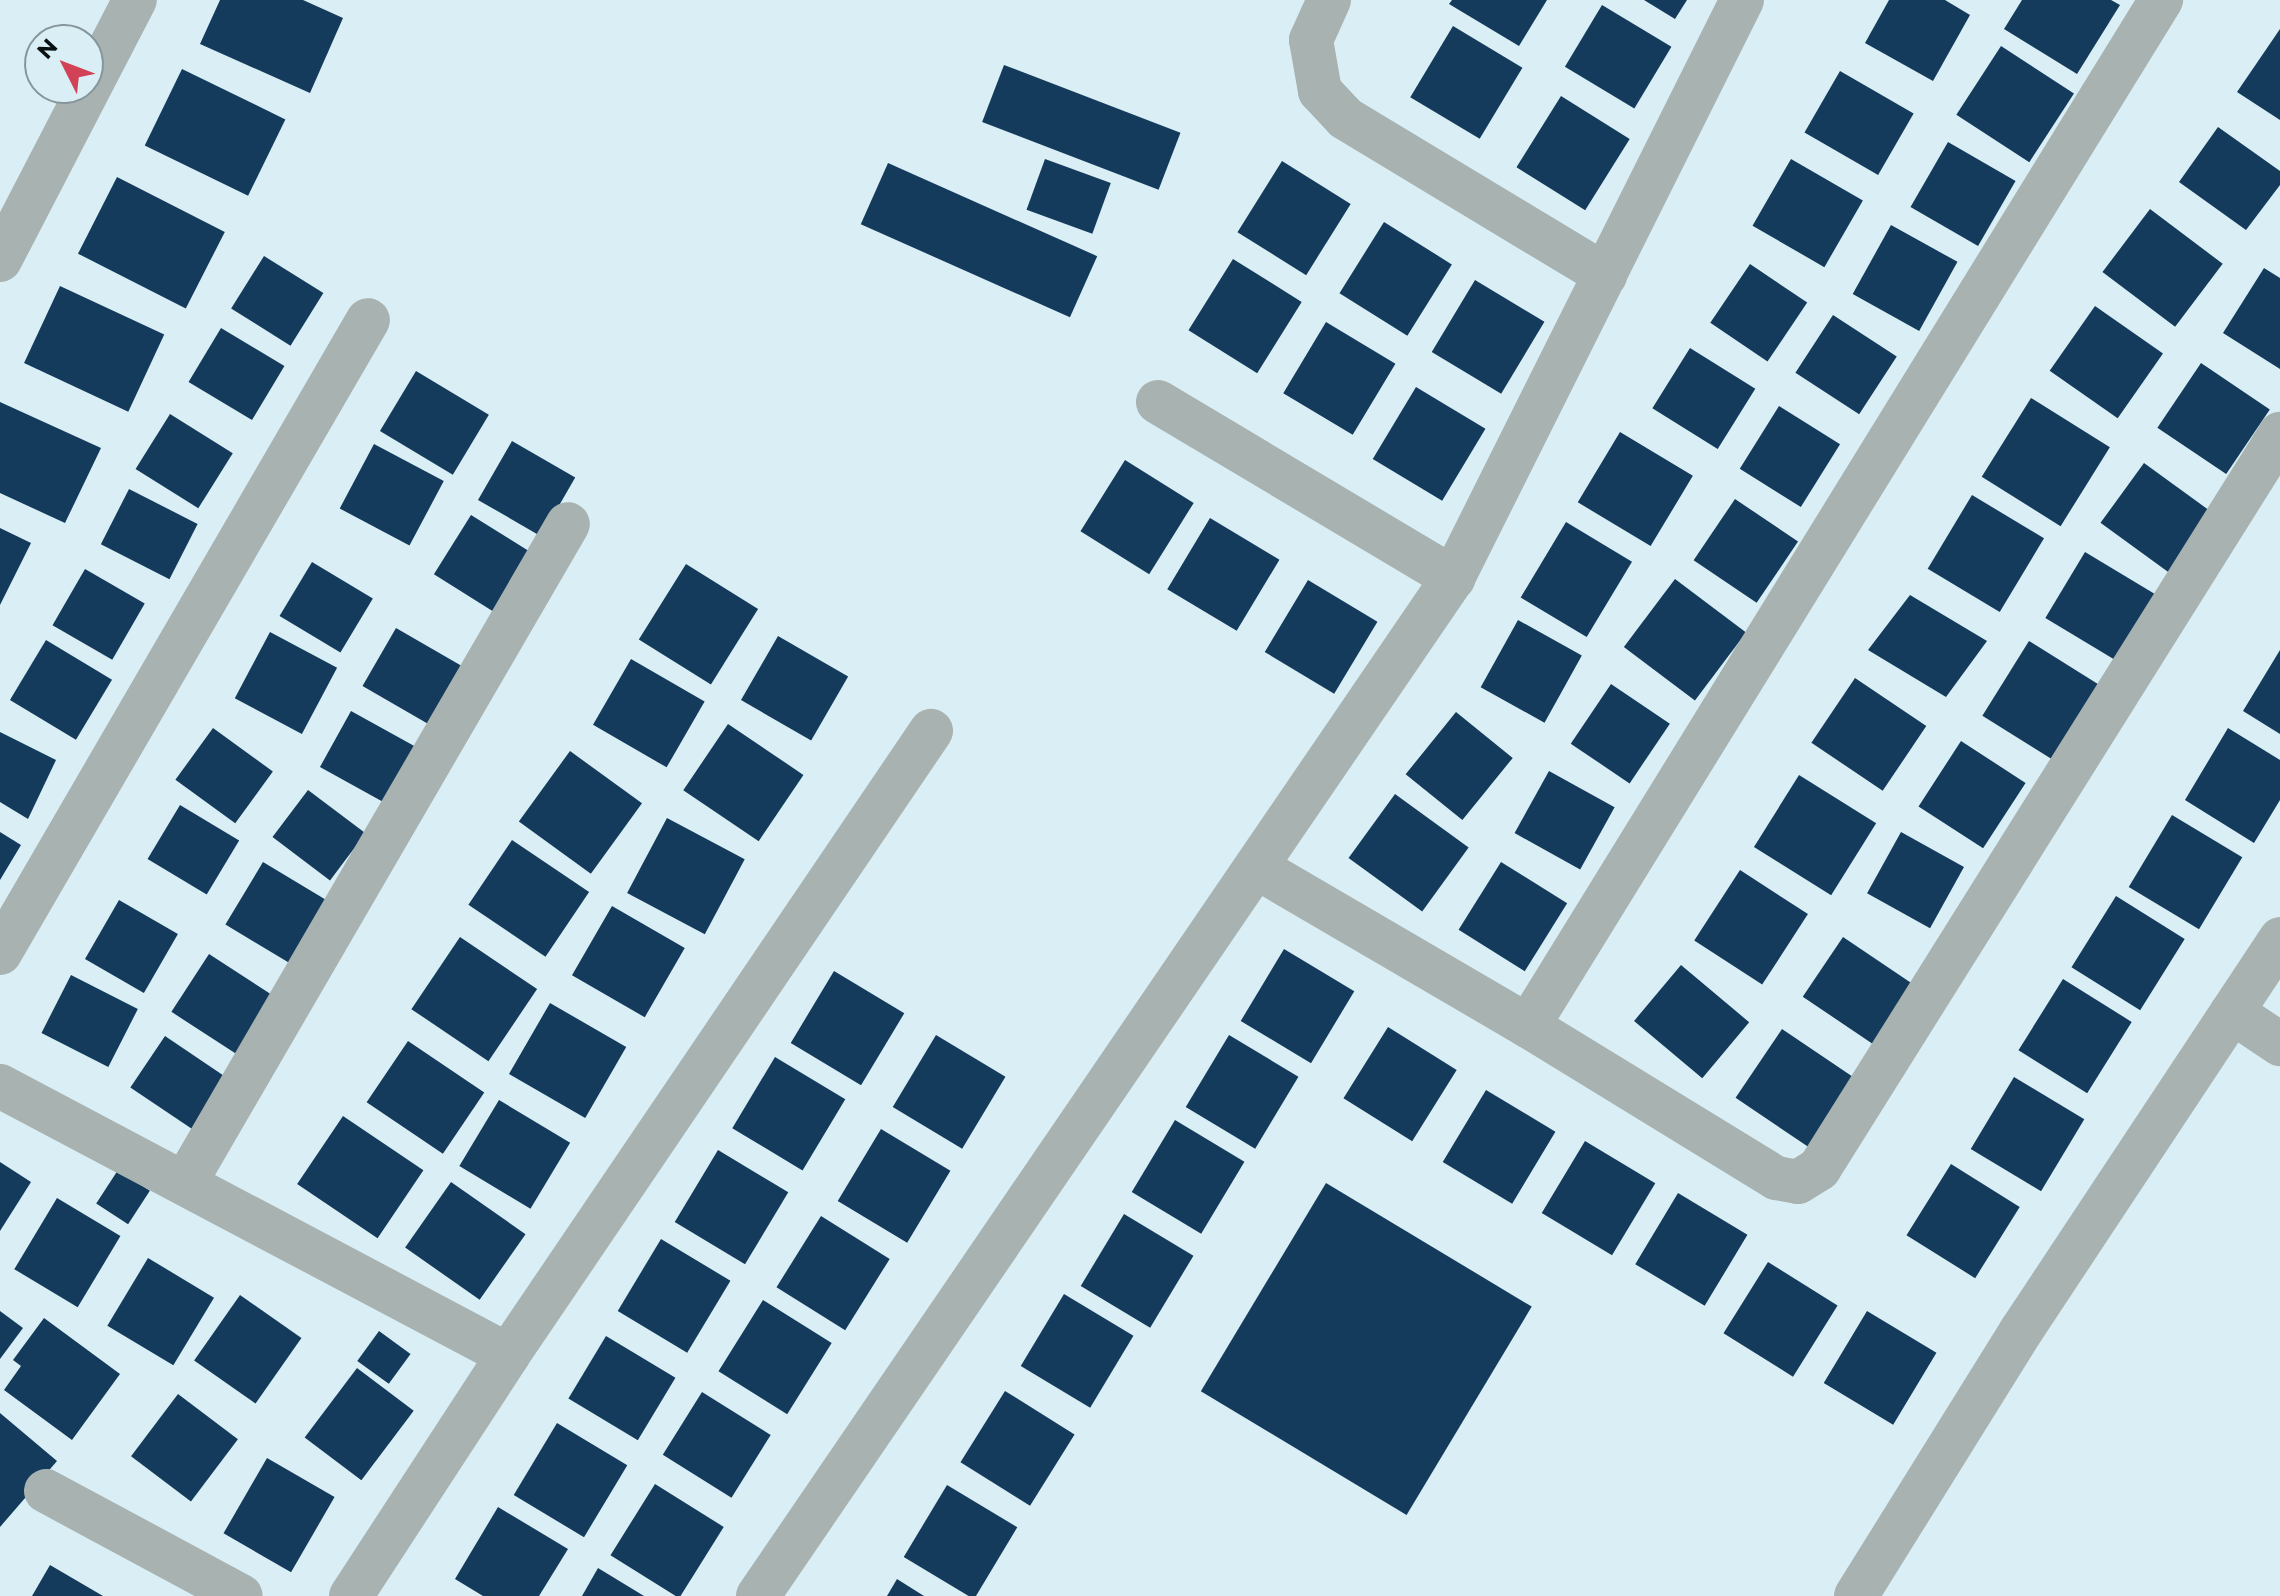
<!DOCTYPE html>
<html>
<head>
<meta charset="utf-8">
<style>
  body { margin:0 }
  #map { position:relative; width:2280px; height:1596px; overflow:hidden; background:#d9eff5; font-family:Montserrat,sans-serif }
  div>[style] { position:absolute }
  .building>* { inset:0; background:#143a5c; transform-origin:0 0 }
  .minor>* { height:44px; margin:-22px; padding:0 22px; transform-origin:22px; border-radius:22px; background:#a8b2b0 }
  span { translate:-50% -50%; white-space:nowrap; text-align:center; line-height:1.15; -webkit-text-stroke:8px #d9eff5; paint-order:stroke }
  .north { position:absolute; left:24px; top:24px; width:80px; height:80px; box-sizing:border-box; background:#d9eff5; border:2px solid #86969a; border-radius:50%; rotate:312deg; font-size:22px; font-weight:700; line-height:32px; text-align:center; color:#091012 }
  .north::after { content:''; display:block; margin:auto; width:28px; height:36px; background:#d24256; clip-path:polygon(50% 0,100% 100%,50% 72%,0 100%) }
</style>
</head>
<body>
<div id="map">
  <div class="building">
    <i style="clip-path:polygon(220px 0,303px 0,343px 18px,310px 93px,200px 44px)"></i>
    <i style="clip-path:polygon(1452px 0,1547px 0,1519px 46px,1449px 4px)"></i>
    <i style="clip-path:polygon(1644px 0,1687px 0,1675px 19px)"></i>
    <i style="clip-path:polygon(1889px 0,1945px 0,1970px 15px,1933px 81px,1865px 43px)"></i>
    <i style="clip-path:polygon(2022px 0,2111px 0,2120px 5px,2077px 74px,2004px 29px)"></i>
    <i style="left:1602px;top:5px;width:81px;height:72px;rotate:31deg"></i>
    <i style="left:1453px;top:26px;width:81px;height:83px;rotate:31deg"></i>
    <i style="clip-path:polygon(2280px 29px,2280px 120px,2237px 92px)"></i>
    <i style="left:2001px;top:46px;width:87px;height:82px;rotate:33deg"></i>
    <i style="left:1004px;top:65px;width:189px;height:61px;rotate:21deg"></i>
    <i style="left:182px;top:69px;width:115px;height:85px;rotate:26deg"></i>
    <i style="left:1840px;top:71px;width:85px;height:71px;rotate:30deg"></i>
    <i style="left:1561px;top:96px;width:81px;height:84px;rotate:32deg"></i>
    <i style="clip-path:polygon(2218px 127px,2280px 171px,2280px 185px,2246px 230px,2179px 182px)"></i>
    <i style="left:1948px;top:142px;width:78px;height:75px;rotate:30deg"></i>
    <i style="left:1045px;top:159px;width:70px;height:54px;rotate:20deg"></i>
    <i style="left:1791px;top:159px;width:83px;height:77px;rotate:30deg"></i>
    <i style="left:1282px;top:161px;width:81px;height:84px;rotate:32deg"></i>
    <i style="left:888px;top:163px;width:229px;height:67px;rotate:24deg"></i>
    <i style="left:117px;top:177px;width:121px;height:86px;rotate:27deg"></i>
    <i style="left:2150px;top:209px;width:91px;height:79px;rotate:37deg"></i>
    <i style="left:1384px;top:222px;width:80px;height:84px;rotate:32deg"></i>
    <i style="left:1891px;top:225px;width:76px;height:79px;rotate:29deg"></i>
    <i style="left:264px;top:256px;width:70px;height:62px;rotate:32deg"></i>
    <i style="left:1233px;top:259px;width:81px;height:84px;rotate:32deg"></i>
    <i style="left:1750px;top:264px;width:69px;height:71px;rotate:34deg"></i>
    <i style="clip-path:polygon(2264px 268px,2280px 278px,2280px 369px,2223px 333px)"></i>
    <i style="left:1475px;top:280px;width:81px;height:84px;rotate:31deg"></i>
    <i style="left:60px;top:286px;width:115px;height:85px;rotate:25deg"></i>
    <i style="left:2095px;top:306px;width:83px;height:79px;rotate:35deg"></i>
    <i style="left:1833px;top:315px;width:76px;height:69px;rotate:33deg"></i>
    <i style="left:1326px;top:322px;width:81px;height:83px;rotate:31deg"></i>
    <i style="left:221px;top:328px;width:74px;height:63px;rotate:31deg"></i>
    <i style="left:1690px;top:348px;width:77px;height:71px;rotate:32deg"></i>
    <i style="left:2201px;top:363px;width:83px;height:78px;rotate:34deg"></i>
    <i style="left:416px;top:371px;width:85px;height:70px;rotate:31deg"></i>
    <i style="left:1416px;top:387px;width:81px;height:84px;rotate:31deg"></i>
    <i style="left:2031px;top:398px;width:93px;height:93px;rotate:32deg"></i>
    <i style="clip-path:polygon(0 402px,101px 448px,65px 523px,0 493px)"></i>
    <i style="left:1779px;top:406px;width:72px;height:74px;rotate:32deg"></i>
    <i style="left:170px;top:414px;width:74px;height:65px;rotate:32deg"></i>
    <i style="left:1620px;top:432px;width:85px;height:82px;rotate:31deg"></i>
    <i style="left:512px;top:441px;width:73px;height:68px;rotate:30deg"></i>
    <i style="left:374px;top:444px;width:79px;height:73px;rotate:28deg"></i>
    <i style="left:1125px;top:460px;width:81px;height:84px;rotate:32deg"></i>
    <i style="left:2144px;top:463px;width:90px;height:74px;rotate:36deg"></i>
    <i style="left:129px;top:489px;width:77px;height:62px;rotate:27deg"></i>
    <i style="left:1972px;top:495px;width:84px;height:86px;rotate:31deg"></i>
    <i style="left:1735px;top:499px;width:76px;height:74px;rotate:34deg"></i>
    <i style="left:471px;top:515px;width:70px;height:70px;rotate:32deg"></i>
    <i style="left:1210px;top:518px;width:81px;height:83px;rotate:31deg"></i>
    <i style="left:1566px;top:522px;width:77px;height:88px;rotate:31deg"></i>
    <i style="clip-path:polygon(0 528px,31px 543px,0 605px)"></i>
    <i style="left:2085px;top:552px;width:81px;height:77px;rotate:31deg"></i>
    <i style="left:312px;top:562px;width:71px;height:63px;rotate:31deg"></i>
    <i style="left:686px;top:564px;width:85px;height:89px;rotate:32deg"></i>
    <i style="left:85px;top:569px;width:69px;height:65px;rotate:30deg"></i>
    <i style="left:1675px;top:579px;width:89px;height:85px;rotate:37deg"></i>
    <i style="left:1308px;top:580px;width:81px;height:84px;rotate:31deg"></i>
    <i style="clip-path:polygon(1910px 595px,1987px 641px,1946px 697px,1868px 650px)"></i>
    <i style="left:1518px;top:620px;width:73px;height:77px;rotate:29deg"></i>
    <i style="left:396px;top:628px;width:75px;height:67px;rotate:30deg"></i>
    <i style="left:270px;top:632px;width:76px;height:75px;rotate:28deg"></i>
    <i style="left:778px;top:636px;width:81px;height:74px;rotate:30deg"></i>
    <i style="left:46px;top:640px;width:77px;height:70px;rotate:31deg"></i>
    <i style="left:2029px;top:641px;width:84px;height:88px;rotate:32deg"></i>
    <i style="clip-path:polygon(2280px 650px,2280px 734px,2243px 711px)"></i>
    <i style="left:631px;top:659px;width:85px;height:76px;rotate:30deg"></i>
    <i style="left:1855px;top:678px;width:86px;height:78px;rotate:34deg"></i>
    <i style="left:1611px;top:684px;width:71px;height:72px;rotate:34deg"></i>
    <i style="left:351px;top:711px;width:77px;height:64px;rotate:29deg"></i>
    <i style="left:1456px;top:712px;width:73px;height:80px;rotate:39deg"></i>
    <i style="left:728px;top:724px;width:91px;height:80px;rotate:34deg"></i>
    <i style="left:213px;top:728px;width:74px;height:64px;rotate:36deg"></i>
    <i style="clip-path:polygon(2228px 728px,2280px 760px,2280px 800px,2254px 843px,2185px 800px)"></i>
    <i style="clip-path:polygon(0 732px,56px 760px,28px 819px,0 802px)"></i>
    <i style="left:1961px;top:741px;width:77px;height:78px;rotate:33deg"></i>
    <i style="left:570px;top:751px;width:89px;height:87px;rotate:36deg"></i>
    <i style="left:1549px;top:771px;width:75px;height:71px;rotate:29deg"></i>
    <i style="left:1799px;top:775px;width:91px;height:85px;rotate:32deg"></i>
    <i style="left:308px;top:790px;width:72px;height:59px;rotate:37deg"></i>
    <i style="left:1395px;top:794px;width:91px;height:79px;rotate:36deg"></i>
    <i style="left:180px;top:805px;width:69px;height:63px;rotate:31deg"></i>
    <i style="left:2172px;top:815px;width:82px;height:84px;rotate:31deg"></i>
    <i style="left:667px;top:818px;width:88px;height:85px;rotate:28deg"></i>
    <i style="clip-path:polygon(0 832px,21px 845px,0 880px)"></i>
    <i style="left:1901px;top:832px;width:72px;height:70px;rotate:29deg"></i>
    <i style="left:512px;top:840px;width:93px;height:78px;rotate:34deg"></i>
    <i style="left:263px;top:862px;width:82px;height:73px;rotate:31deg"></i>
    <i style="left:1501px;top:862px;width:78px;height:80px;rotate:32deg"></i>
    <i style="left:1740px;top:870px;width:81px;height:84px;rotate:33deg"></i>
    <i style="left:2116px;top:896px;width:81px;height:84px;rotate:32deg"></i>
    <i style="left:119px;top:900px;width:68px;height:68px;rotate:30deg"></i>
    <i style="left:612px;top:906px;width:84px;height:80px;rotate:30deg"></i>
    <i style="left:460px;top:937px;width:93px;height:87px;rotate:34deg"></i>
    <i style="left:1843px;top:937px;width:85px;height:72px;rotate:34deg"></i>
    <i style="left:1284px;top:949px;width:82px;height:84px;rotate:31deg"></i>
    <i style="left:209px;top:954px;width:78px;height:69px;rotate:33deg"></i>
    <i style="left:1681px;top:965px;width:89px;height:73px;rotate:40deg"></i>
    <i style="left:834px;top:971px;width:82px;height:84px;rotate:31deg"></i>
    <i style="left:71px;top:975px;width:75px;height:65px;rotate:27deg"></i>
    <i style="left:2063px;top:979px;width:81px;height:84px;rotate:32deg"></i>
    <i style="left:550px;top:1003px;width:88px;height:82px;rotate:30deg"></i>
    <i style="left:1388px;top:1027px;width:81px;height:84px;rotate:32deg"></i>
    <i style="left:1782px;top:1029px;width:88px;height:83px;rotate:34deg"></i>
    <i style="left:936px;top:1035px;width:81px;height:84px;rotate:31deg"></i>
    <i style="left:1229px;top:1035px;width:81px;height:84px;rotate:31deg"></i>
    <i style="left:165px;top:1036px;width:75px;height:62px;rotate:34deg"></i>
    <i style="left:408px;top:1041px;width:92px;height:74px;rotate:34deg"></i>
    <i style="left:775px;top:1057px;width:82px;height:83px;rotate:31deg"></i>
    <i style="left:2014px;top:1077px;width:82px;height:84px;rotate:31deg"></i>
    <i style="left:1486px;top:1090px;width:81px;height:84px;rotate:31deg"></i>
    <i style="left:499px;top:1100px;width:83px;height:77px;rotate:31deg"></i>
    <i style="left:343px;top:1116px;width:97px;height:82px;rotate:34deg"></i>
    <i style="left:1175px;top:1120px;width:81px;height:84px;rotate:31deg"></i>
    <i style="left:881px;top:1129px;width:81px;height:84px;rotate:31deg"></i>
    <i style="left:1585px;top:1141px;width:82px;height:84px;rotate:31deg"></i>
    <i style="left:718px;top:1150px;width:82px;height:84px;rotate:31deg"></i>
    <i style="clip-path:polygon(0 1162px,31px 1182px,0 1231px)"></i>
    <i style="left:1951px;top:1164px;width:81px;height:84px;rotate:32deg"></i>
    <i style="left:118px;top:1170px;width:38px;height:40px;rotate:33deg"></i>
    <i style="left:451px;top:1182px;width:91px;height:80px;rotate:35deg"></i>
    <i style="left:1326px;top:1183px;width:240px;height:243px;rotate:31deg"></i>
    <i style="left:1678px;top:1193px;width:81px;height:83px;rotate:31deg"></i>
    <i style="left:57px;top:1198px;width:74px;height:83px;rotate:31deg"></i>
    <i style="left:1124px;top:1214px;width:81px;height:84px;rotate:31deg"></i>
    <i style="left:821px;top:1216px;width:81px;height:84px;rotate:32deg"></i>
    <i style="left:661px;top:1239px;width:81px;height:84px;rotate:31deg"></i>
    <i style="left:148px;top:1258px;width:77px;height:79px;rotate:31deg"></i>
    <i style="left:1768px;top:1262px;width:82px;height:84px;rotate:32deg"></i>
    <i style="left:1064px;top:1294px;width:81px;height:84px;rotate:31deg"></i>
    <i style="left:240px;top:1295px;width:75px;height:80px;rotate:35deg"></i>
    <i style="left:763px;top:1300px;width:81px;height:84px;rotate:32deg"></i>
    <i style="clip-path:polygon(0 1311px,23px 1328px,0 1359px)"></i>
    <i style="left:1867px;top:1311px;width:81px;height:84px;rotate:31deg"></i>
    <i style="clip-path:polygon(44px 1318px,120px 1374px,72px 1440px,4px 1390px,21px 1366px,13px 1360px)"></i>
    <i style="left:379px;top:1331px;width:39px;height:37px;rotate:36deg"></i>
    <i style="left:606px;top:1336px;width:81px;height:73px;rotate:31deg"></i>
    <i style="left:357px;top:1368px;width:71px;height:87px;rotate:37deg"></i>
    <i style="left:1005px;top:1391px;width:82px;height:84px;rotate:32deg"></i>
    <i style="left:702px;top:1392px;width:81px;height:74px;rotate:32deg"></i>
    <i style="left:178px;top:1394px;width:75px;height:78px;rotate:37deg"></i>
    <i style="clip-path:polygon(0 1413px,57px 1461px,0 1527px)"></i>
    <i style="left:557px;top:1423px;width:82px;height:84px;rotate:31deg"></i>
    <i style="left:267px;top:1458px;width:78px;height:87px;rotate:30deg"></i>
    <i style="left:655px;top:1484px;width:81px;height:84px;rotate:32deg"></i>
    <i style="left:947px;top:1485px;width:82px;height:84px;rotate:31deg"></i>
    <i style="clip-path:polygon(498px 1507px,568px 1549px,539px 1596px,483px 1596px,455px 1579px)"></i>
    <i style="clip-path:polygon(50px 1565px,103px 1596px,32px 1596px)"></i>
    <i style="clip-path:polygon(598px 1568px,644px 1596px,582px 1596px)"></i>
    <i style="clip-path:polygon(897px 1579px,924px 1596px,887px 1596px)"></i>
  </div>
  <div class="minor">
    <i style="left:1329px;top:0;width:44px;rotate:114.2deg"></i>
    <i style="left:1311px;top:40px;width:52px;rotate:80deg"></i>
    <i style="left:1320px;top:91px;width:37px;rotate:47deg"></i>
    <i style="left:1345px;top:118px;width:304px;rotate:31.1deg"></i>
    <i style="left:0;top:260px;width:293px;rotate:-62.6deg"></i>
    <i style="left:1158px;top:402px;width:344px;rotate:30.8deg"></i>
    <i style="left:1256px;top:867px;width:315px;rotate:30.3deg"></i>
    <i style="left:1528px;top:1026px;width:291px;rotate:31.5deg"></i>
    <i style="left:1776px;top:1178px;width:22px;rotate:10deg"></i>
    <i style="left:1798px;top:1182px;width:25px;rotate:-32deg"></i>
    <i style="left:1819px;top:1169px;width:868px;rotate:-57.9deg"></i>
    <i style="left:0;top:953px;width:732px;rotate:-59.83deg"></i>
    <i style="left:2232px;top:1012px;width:58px;rotate:33.7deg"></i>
    <i style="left:1528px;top:1026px;width:1206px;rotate:-58.33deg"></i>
    <i style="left:0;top:1086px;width:575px;rotate:27.9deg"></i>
    <i style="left:185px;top:1183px;width:762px;rotate:-59.84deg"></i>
    <i style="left:46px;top:1491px;width:221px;rotate:28.3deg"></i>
    <i style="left:351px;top:1596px;width:288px;rotate:-56.9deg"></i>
    <i style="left:508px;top:1355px;width:754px;rotate:-55.87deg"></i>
    <i style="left:758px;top:1596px;width:1233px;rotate:-55.68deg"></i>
    <i style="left:1453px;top:578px;width:646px;rotate:-63.43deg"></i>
    <i style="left:1856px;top:1596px;width:312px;rotate:-58.1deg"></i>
    <i style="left:2021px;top:1331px;width:470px;rotate:-56.5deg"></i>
  </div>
  <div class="north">N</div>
</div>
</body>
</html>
